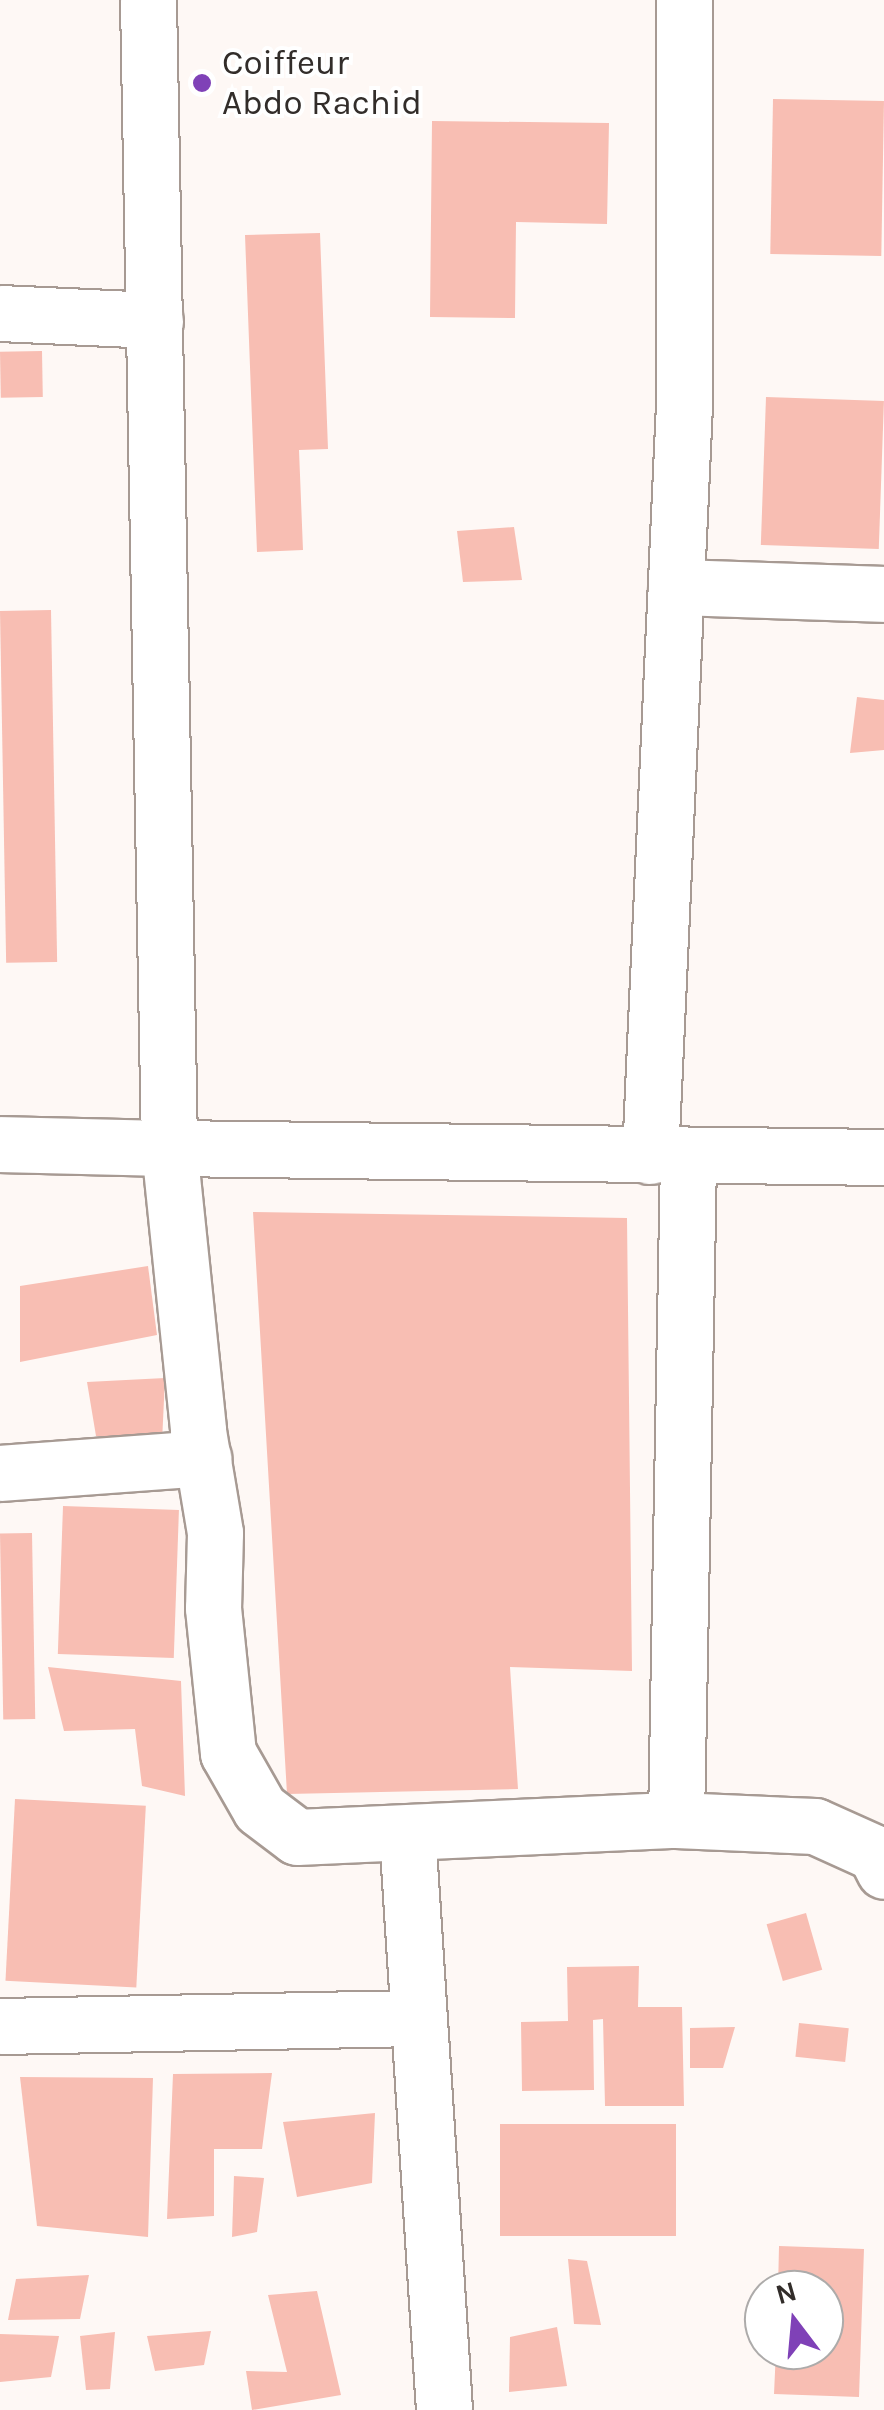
<!DOCTYPE html>
<html>
<head>
<meta charset="utf-8">
<style>
  body { margin:0 }
  #map { position:relative; width:884px; height:2410px; overflow:hidden; background:#fef8f5; font-family:Karla,sans-serif }
  div>[style] { position:absolute }
  .building>* { inset:0; background:#f8beb3; transform-origin:0 0 }
  .roads { filter:drop-shadow(2px 0 #a79a93) drop-shadow(-2px 0 #a79a93) drop-shadow(0 2px #a79a93) drop-shadow(0 -2px #a79a93) }
  .minor>* { height:55px; margin:-27.5px; padding:0 27.5px; transform-origin:27.5px; border-radius:27.5px; background:#fff }
  .secondary>* { height:55px; margin:-27.5px; padding:0 27.5px; transform-origin:27.5px; border-radius:27.5px; background:#fff }
  .dots>* { width:28px; height:28px; translate:-50% -50%; box-sizing:border-box; border:5px solid #fff; border-radius:50% }
  span { translate:-50% -50%; white-space:nowrap; text-align:center; line-height:1.15; -webkit-text-stroke:8px #fff; paint-order:stroke }
  .poi-label { font-size:35px; color:#322d2a }
  .left { translate:0 -50%; text-align:left }
  .north { position:absolute; left:744px; top:2270px; width:100px; height:100px; box-sizing:border-box; background:#fff; border:2px solid #adabaa; border-radius:50%; rotate:344deg; font-size:28px; font-weight:700; line-height:40px; text-align:center; color:#322d2a }
  .north::after { content:''; display:block; margin:auto; width:35px; height:45px; background:#7f41b7; clip-path:polygon(50% 0,100% 100%,50% 72%,0 100%) }
</style>
</head>
<body>
<div id="map">
  <div class="building">
    <i style="left:773px;top:99px;width:111px;height:155px;rotate:1deg"></i>
    <i style="clip-path:polygon(432px 121px,609px 123px,607px 224px,516px 222px,515px 318px,430px 317px)"></i>
    <i style="clip-path:polygon(320px 233px,328px 449px,299px 450px,303px 550px,257px 552px,245px 235px)"></i>
    <i style="left:42px;top:351px;width:46px;height:42px;rotate:89deg"></i>
    <i style="left:766px;top:397px;width:118px;height:148px;rotate:2deg"></i>
    <i style="clip-path:polygon(514px 527px,522px 580px,463px 582px,457px 531px)"></i>
    <i style="left:51px;top:610px;width:352px;height:51px;rotate:89deg"></i>
    <i style="clip-path:polygon(857px 697px,884px 700px,884px 750px,850px 753px)"></i>
    <i style="clip-path:polygon(253px 1212px,627px 1218px,632px 1671px,510px 1667px,518px 1789px,287px 1794px)"></i>
    <i style="clip-path:polygon(148px 1266px,157px 1335px,20px 1362px,20px 1286px)"></i>
    <i style="clip-path:polygon(165px 1378px,162px 1442px,96px 1436px,87px 1382px)"></i>
    <i style="left:63px;top:1506px;width:116px;height:148px;rotate:2deg"></i>
    <i style="left:32px;top:1533px;width:186px;height:32px;rotate:89deg"></i>
    <i style="clip-path:polygon(48px 1667px,181px 1681px,185px 1796px,142px 1786px,135px 1729px,64px 1731px)"></i>
    <i style="left:15px;top:1799px;width:131px;height:182px;rotate:3deg"></i>
    <i style="left:806px;top:1913px;width:59px;height:41px;rotate:74deg"></i>
    <i style="clip-path:polygon(639px 1966px,638px 2007px,682px 2007px,684px 2106px,605px 2106px,603px 2019px,593px 2020px,594px 2090px,522px 2091px,521px 2022px,568px 2021px,567px 1967px)"></i>
    <i style="left:799px;top:2023px;width:50px;height:34px;rotate:6deg"></i>
    <i style="clip-path:polygon(735px 2027px,723px 2068px,690px 2068px,690px 2028px)"></i>
    <i style="clip-path:polygon(272px 2073px,262px 2149px,214px 2149px,214px 2216px,167px 2219px,173px 2074px)"></i>
    <i style="clip-path:polygon(20px 2077px,153px 2078px,148px 2237px,37px 2226px)"></i>
    <i style="clip-path:polygon(375px 2113px,372px 2183px,297px 2197px,283px 2122px)"></i>
    <i style="left:500px;top:2124px;width:176px;height:112px"></i>
    <i style="clip-path:polygon(234px 2176px,264px 2178px,257px 2232px,232px 2237px)"></i>
    <i style="clip-path:polygon(779px 2246px,864px 2249px,859px 2397px,774px 2394px,776px 2350px,824px 2350px,824px 2290px,778px 2290px)"></i>
    <i style="clip-path:polygon(568px 2259px,587px 2261px,601px 2325px,574px 2324px)"></i>
    <i style="clip-path:polygon(89px 2275px,80px 2319px,8px 2320px,16px 2279px)"></i>
    <i style="clip-path:polygon(317px 2291px,341px 2395px,252px 2410px,246px 2371px,287px 2372px,268px 2295px)"></i>
    <i style="clip-path:polygon(557px 2327px,567px 2386px,509px 2392px,510px 2337px)"></i>
    <i style="clip-path:polygon(211px 2331px,204px 2365px,155px 2371px,147px 2336px)"></i>
    <i style="clip-path:polygon(115px 2332px,110px 2389px,86px 2390px,80px 2336px)"></i>
    <i style="clip-path:polygon(0 2334px,59px 2336px,51px 2377px,0 2382px)"></i>
  </div>
  <div class="roads">
    <div class="minor">
      <i style="left:0;top:313px;width:155px;rotate:2.6deg"></i>
      <i style="left:676px;top:587px;width:208px;rotate:1.9deg"></i>
      <i style="left:0;top:1144px;width:169px;rotate:1.4deg"></i>
      <i style="left:169px;top:1148px;width:284px;rotate:84.1deg"></i>
      <i style="left:198px;top:1431px;width:103px;rotate:80.5deg"></i>
      <i style="left:215px;top:1533px;width:75px;rotate:91.5deg"></i>
      <i style="left:213px;top:1608px;width:146px;rotate:84.1deg"></i>
      <i style="left:228px;top:1753px;width:64px;rotate:60.3deg"></i>
      <i style="left:260px;top:1809px;width:46px;rotate:37.1deg"></i>
      <i style="left:297px;top:1837px;width:379px;rotate:-2.6deg"></i>
      <i style="left:676px;top:1820px;width:139px;rotate:2.5deg"></i>
      <i style="left:815px;top:1826px;width:66px;rotate:24.2deg"></i>
      <i style="left:875px;top:1853px;width:20px;rotate:63deg"></i>
      <i style="left:650px;top:1156px;width:753px;rotate:-87.41deg"></i>
      <i style="left:684px;top:404px;width:404px;rotate:-90deg"></i>
      <i style="left:0;top:1473px;width:204px;rotate:-4.2deg"></i>
      <i style="left:676px;top:1820px;width:663px;rotate:-88.96deg"></i>
      <i style="left:407px;top:1833px;width:578px;rotate:86.33deg"></i>
      <i style="left:0;top:2026px;width:416px;rotate:-1.1deg"></i>
    </div>
    <div class="secondary">
      <i style="left:148px;top:0;width:1148px;rotate:88.95deg"></i>
      <i style="left:169px;top:1148px;width:715px;rotate:0.72deg"></i>
    </div>
  </div>
  <div class="dots">
    <i style="left:202px;top:83px;background:#7f41b7"></i>
  </div>
  <div class="poi-label">
    <span class="left" style="left:222px;top:83px">Coiffeur<br>Abdo Rachid</span>
  </div>
  <div class="north">N</div>
</div>
</body>
</html>
